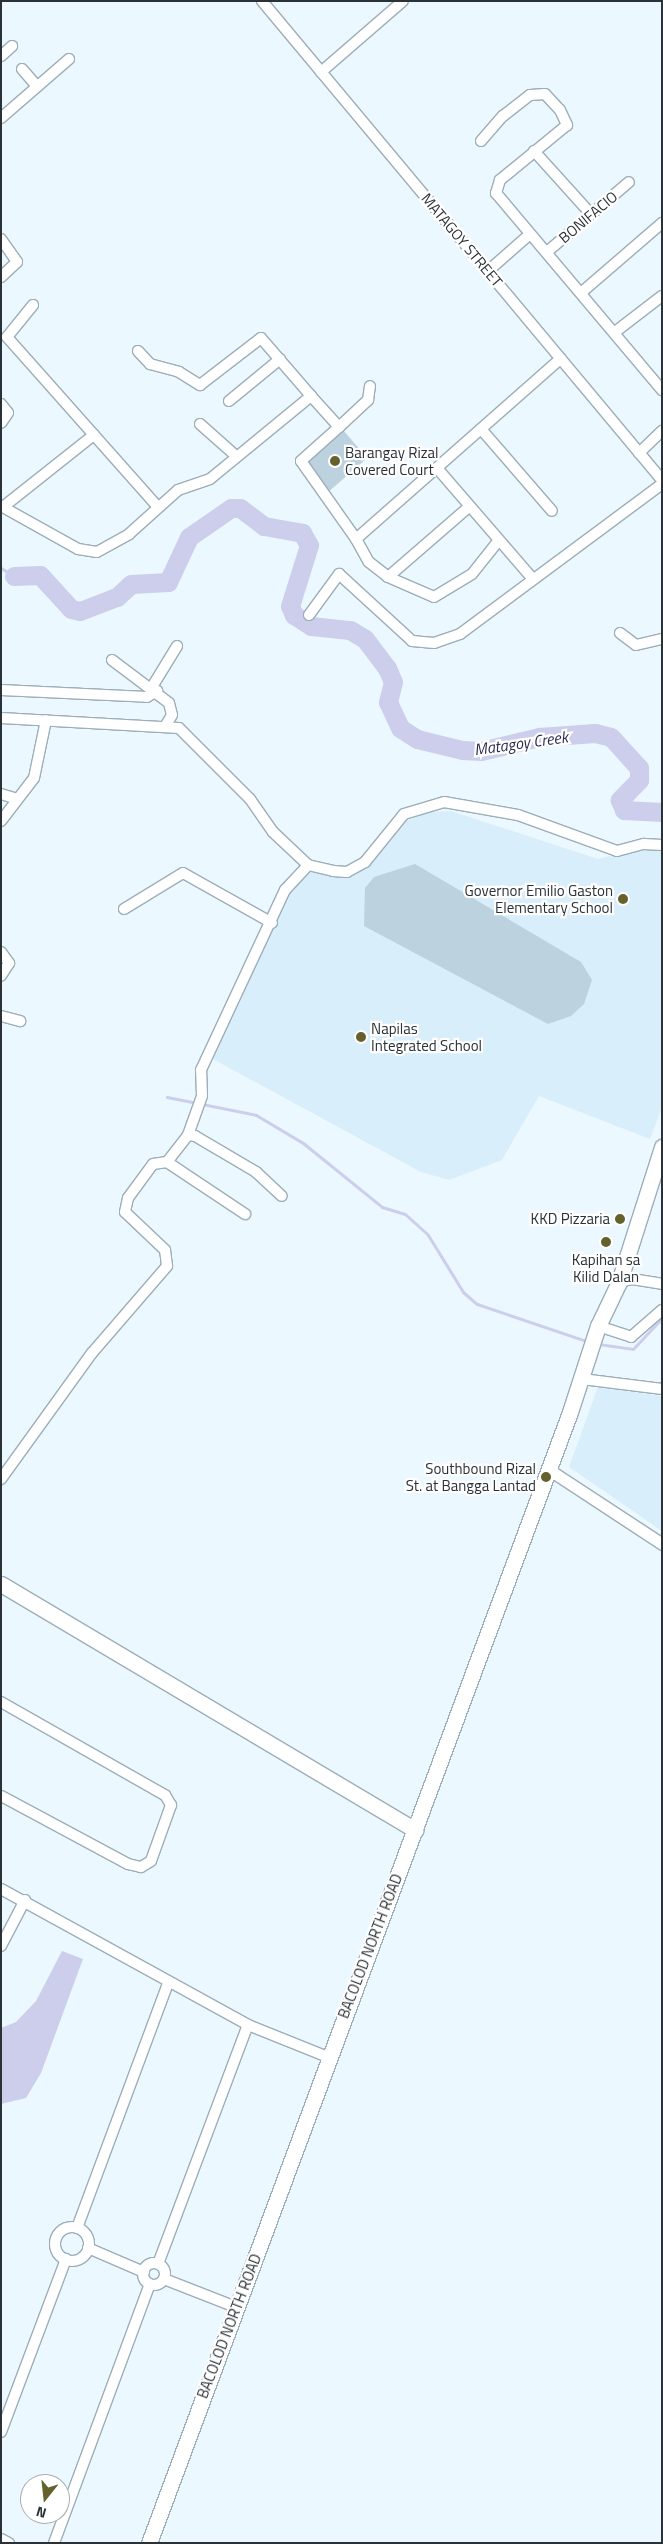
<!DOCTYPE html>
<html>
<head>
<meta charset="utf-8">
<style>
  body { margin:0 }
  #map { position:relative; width:663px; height:2544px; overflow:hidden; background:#ecf8ff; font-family:"Titillium Web",sans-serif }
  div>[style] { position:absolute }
  .built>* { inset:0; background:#d8eefa }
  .green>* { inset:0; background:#bcd2de; transform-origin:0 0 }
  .water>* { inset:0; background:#ccceec }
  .stream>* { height:3px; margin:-1.5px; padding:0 1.5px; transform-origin:1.5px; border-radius:1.5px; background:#ccceec }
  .river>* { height:19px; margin:-9.5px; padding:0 9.5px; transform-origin:9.5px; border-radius:9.5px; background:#ccceec }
  .roads { filter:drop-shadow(1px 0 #9caeb8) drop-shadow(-1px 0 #9caeb8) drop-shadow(0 1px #9caeb8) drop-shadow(0 -1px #9caeb8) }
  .minor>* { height:10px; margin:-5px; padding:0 5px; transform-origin:5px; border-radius:5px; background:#fff }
  .minor>.ring { margin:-5px; padding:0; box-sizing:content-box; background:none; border:10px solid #fff; border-radius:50% }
  .tertiary>* { height:11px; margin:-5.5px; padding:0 5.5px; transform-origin:5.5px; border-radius:5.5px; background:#fff }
  .primary>* { height:15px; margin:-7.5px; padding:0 7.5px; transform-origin:7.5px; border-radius:7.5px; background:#fff }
  .dots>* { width:14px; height:14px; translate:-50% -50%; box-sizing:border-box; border:2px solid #fff; border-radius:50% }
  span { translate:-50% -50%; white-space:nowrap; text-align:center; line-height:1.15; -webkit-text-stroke:4.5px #fff; paint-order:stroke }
  .street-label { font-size:15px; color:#2b3237 }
  .poi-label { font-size:15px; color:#2b3237 }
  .left { translate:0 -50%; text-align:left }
  .right { translate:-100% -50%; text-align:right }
  .water-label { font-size:16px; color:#2a2951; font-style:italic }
  .frame { position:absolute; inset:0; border:2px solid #2b3237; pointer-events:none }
  .north { position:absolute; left:20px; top:2474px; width:50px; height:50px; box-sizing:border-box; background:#fff; border:1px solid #aaadaf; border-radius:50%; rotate:196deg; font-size:14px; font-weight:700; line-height:20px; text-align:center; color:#2b3237 }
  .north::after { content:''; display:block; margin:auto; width:18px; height:22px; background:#64612d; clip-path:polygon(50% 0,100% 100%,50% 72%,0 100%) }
</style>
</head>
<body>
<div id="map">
  <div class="built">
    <i style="clip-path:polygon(451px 811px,598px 859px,653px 845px,662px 848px,662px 1107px,650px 1139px,539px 1096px,502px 1160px,449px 1180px,421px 1172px,211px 1058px,291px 891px,305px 874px,315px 870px,343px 877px,363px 868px,394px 826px,429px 812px)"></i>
    <i style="clip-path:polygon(598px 1387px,662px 1396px,662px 1531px,569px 1467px)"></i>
  </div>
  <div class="green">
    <i style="left:343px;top:430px;width:37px;height:51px;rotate:49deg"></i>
    <i style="clip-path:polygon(415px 864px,581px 962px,592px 980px,584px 1004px,571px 1016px,548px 1024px,364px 926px,365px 888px,374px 877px)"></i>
  </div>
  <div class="water">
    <i style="clip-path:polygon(62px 1951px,83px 1959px,41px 2073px,26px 2098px,1px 2104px,1px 2028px,16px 2022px,36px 2001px)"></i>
  </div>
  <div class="stream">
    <i style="left:1px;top:568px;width:15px;rotate:32deg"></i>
    <i style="left:167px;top:1097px;width:91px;rotate:11.4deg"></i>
    <i style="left:256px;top:1115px;width:55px;rotate:30.8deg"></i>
    <i style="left:303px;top:1143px;width:102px;rotate:39deg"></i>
    <i style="left:382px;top:1207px;width:24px;rotate:17deg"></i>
    <i style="left:405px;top:1214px;width:31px;rotate:42deg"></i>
    <i style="left:428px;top:1235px;width:67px;rotate:58.4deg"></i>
    <i style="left:463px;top:1292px;width:18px;rotate:41deg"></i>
    <i style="left:477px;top:1304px;width:118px;rotate:18.7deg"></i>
    <i style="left:598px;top:1344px;width:35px;rotate:8deg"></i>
    <i style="left:633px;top:1349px;width:42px;rotate:-46.9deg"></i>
  </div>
  <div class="river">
    <i style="left:14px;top:576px;width:26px;rotate:-2deg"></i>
    <i style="left:40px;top:575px;width:46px;rotate:47.6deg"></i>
    <i style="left:71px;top:609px;width:9px;rotate:13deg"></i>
    <i style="left:80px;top:611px;width:40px;rotate:-21deg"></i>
    <i style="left:117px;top:597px;width:19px;rotate:-43deg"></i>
    <i style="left:131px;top:584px;width:37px;rotate:-3deg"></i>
    <i style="left:168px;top:582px;width:50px;rotate:-65deg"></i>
    <i style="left:189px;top:537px;width:51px;rotate:-34.6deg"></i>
    <i style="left:231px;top:508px;width:9px"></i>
    <i style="left:240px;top:508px;width:30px;rotate:37deg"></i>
    <i style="left:264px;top:526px;width:39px;rotate:10deg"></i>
    <i style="left:302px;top:533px;width:14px;rotate:60deg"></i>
    <i style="left:309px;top:545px;width:64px;rotate:107.3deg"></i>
    <i style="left:290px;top:606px;width:10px;rotate:66deg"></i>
    <i style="left:294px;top:615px;width:20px;rotate:33deg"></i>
    <i style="left:311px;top:626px;width:39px;rotate:6deg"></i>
    <i style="left:350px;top:630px;width:17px;rotate:31deg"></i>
    <i style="left:365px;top:639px;width:36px;rotate:53deg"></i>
    <i style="left:387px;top:668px;width:15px;rotate:67deg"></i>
    <i style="left:393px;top:682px;width:21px;rotate:104deg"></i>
    <i style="left:388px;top:702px;width:29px;rotate:65deg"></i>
    <i style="left:400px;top:728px;width:20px;rotate:33deg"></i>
    <i style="left:417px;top:739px;width:46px;rotate:13.7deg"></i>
    <i style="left:462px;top:750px;width:19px;rotate:3deg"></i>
    <i style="left:481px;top:751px;width:60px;rotate:-13.6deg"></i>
    <i style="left:539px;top:737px;width:56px;rotate:-4.1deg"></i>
    <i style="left:595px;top:733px;width:16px;rotate:14deg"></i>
    <i style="left:611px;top:737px;width:42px;rotate:47.9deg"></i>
    <i style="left:639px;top:768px;width:12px;rotate:90deg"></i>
    <i style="left:639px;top:780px;width:28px;rotate:134deg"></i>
    <i style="left:620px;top:800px;width:11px;rotate:68deg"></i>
    <i style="left:624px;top:810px;width:38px;rotate:3deg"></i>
  </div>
  <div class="roads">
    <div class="minor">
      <i style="left:262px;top:1px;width:624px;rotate:50.14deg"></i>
      <i style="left:1px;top:56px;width:15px;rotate:-42deg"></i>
      <i style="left:22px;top:69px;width:23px;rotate:49deg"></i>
      <i style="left:321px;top:72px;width:108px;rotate:-40.9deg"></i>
      <i style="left:1px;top:118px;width:90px;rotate:-40.9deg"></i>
      <i style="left:481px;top:141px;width:33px;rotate:-49deg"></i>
      <i style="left:503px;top:116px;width:34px;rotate:-38deg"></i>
      <i style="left:530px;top:95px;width:15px;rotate:-4deg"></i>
      <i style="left:545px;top:94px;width:22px;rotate:47deg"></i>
      <i style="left:560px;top:110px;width:17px;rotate:65deg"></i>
      <i style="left:567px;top:125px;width:87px;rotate:140.6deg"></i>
      <i style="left:500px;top:180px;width:14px;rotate:107deg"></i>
      <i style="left:496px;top:193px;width:258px;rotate:49.9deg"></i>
      <i style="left:534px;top:151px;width:85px;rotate:47.9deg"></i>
      <i style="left:1px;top:239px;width:28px;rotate:55deg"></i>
      <i style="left:17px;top:262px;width:22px;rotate:137deg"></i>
      <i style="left:548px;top:251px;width:106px;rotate:-40.4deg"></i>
      <i style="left:488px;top:271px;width:56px;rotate:-41.4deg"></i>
      <i style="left:582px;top:292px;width:106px;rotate:-40.8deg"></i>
      <i style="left:33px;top:305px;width:41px;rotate:129.1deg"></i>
      <i style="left:7px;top:337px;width:227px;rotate:48.4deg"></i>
      <i style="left:615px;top:332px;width:59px;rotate:-37.5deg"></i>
      <i style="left:138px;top:351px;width:18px;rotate:47deg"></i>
      <i style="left:150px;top:364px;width:30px;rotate:15deg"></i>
      <i style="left:179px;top:372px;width:25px;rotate:32deg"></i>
      <i style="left:200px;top:385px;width:77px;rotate:-37.6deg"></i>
      <i style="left:261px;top:338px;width:77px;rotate:49.2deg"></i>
      <i style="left:229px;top:401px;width:66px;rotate:-39.5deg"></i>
      <i style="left:1px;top:404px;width:11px;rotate:52deg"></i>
      <i style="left:8px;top:413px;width:12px;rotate:125deg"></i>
      <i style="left:200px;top:424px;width:48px;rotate:41.6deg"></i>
      <i style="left:339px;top:427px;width:40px;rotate:-43deg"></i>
      <i style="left:368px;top:400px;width:14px;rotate:-82deg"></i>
      <i style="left:481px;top:429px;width:108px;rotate:49.1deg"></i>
      <i style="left:639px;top:453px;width:32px;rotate:-44deg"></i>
      <i style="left:437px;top:468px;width:145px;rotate:49.2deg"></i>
      <i style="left:1px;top:506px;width:88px;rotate:29.2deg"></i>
      <i style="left:78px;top:549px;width:19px;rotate:9deg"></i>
      <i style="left:97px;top:552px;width:37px;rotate:-29deg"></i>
      <i style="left:129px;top:534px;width:66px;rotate:-41.9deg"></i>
      <i style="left:178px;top:490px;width:34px;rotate:-19deg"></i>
      <i style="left:210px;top:479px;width:131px;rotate:-39.4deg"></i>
      <i style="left:311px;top:396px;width:42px;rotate:47.9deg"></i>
      <i style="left:339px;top:427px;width:51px;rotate:138.2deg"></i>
      <i style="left:301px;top:461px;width:95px;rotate:54.8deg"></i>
      <i style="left:356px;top:539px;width:273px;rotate:-41.4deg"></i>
      <i style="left:3px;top:507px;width:116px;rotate:-38.4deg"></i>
      <i style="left:356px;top:539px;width:26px;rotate:61deg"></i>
      <i style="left:369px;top:562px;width:24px;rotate:38deg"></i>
      <i style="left:388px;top:577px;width:50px;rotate:23.5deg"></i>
      <i style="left:434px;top:597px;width:44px;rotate:-31.2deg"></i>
      <i style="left:472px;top:574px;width:43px;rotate:-51.5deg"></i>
      <i style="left:388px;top:577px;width:108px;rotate:-40.9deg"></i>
      <i style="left:309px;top:615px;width:51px;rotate:-53.8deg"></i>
      <i style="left:339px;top:574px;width:99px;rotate:42.5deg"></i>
      <i style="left:412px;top:641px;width:22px;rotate:5deg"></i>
      <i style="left:434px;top:643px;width:28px;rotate:-19deg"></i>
      <i style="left:460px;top:634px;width:252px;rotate:-36.6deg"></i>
      <i style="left:620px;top:633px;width:20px;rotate:37deg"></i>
      <i style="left:636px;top:645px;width:27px;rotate:-13deg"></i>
      <i style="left:112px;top:660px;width:71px;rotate:37deg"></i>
      <i style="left:169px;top:703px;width:12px;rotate:76deg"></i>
      <i style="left:172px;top:715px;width:12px;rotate:121deg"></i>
      <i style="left:152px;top:687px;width:48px;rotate:-58.6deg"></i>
      <i style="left:1px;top:690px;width:146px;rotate:2.7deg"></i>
      <i style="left:147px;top:697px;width:12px;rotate:-31deg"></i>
      <i style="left:1px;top:718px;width:178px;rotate:3.2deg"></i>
      <i style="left:179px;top:728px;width:100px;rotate:45deg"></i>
      <i style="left:250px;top:799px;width:40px;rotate:55.1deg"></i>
      <i style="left:273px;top:832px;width:48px;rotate:43.3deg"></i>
      <i style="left:308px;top:865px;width:26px;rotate:13deg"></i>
      <i style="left:333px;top:871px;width:14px;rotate:4deg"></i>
      <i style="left:347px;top:872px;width:21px;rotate:-29deg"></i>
      <i style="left:365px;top:862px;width:62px;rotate:-50.9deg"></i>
      <i style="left:404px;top:814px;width:42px;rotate:-16.7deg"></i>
      <i style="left:444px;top:802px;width:75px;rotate:10deg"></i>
      <i style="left:518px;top:815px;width:105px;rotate:20deg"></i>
      <i style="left:617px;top:851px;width:28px;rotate:-15deg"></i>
      <i style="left:644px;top:844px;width:18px;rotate:3deg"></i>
      <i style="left:1px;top:794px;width:17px;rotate:17deg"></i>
      <i style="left:1px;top:821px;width:54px;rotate:-52.5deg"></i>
      <i style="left:34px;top:778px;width:59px;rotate:-78.3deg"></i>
      <i style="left:124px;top:909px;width:69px;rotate:-31.4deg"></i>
      <i style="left:183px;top:873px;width:102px;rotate:29.3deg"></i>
      <i style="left:1px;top:952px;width:14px;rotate:54deg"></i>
      <i style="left:9px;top:963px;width:15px;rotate:122deg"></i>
      <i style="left:1px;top:1016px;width:20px;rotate:15deg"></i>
      <i style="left:188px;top:1135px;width:41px;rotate:-70.3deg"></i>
      <i style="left:202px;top:1096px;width:26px;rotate:-92deg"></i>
      <i style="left:201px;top:1070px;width:199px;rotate:-65deg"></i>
      <i style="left:285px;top:890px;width:34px;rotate:-47deg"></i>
      <i style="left:167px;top:1162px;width:94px;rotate:33.7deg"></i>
      <i style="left:619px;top:1282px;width:13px;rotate:-13deg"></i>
      <i style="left:632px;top:1279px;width:30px;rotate:9deg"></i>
      <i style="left:598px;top:1326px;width:35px;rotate:18deg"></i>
      <i style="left:631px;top:1337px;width:41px;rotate:-41.1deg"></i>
      <i style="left:582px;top:1379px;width:81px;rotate:7.1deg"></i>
      <i style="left:1px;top:1479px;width:155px;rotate:-54.2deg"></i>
      <i style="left:92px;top:1353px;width:115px;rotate:-49.2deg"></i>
      <i style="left:167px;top:1266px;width:16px;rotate:-97deg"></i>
      <i style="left:165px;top:1250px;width:55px;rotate:-136.5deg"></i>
      <i style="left:125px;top:1212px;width:14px;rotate:-78deg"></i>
      <i style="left:128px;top:1198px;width:42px;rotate:-53.7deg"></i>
      <i style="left:153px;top:1164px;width:14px;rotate:-8deg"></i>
      <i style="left:167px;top:1162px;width:34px;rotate:-52deg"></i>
      <i style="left:188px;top:1135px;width:7px;rotate:8deg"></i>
      <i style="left:195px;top:1136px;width:71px;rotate:30.5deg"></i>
      <i style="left:256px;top:1172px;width:35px;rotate:43deg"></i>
      <i style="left:1px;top:1702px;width:189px;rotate:29.6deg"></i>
      <i style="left:165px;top:1795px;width:12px;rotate:59deg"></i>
      <i style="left:171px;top:1805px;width:59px;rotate:109.7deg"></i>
      <i style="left:151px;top:1861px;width:12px;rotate:149deg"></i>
      <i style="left:141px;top:1867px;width:13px;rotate:-167deg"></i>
      <i style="left:128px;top:1864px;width:144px;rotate:-151.8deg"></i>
      <i style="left:1px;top:1889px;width:282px;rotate:28.8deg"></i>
      <i style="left:248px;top:2025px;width:86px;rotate:21.8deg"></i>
      <i style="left:1px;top:1946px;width:52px;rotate:-62.4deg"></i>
      <i class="ring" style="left:55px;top:2227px;width:24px;height:24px"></i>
      <i style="left:77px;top:2228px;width:261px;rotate:-69.6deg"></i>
      <i style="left:88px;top:2248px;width:61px;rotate:23.2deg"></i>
      <i class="ring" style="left:143px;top:2263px;width:12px;height:12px"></i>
      <i style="left:158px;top:2264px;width:255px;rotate:-69.4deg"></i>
      <i style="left:164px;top:2279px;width:77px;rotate:21.3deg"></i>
      <i style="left:1px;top:2432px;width:185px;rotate:-69.4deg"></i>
      <i style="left:1px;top:2539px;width:9px;rotate:27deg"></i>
      <i style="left:54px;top:2543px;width:276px;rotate:-69.7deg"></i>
    </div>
    <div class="tertiary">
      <i style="left:548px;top:1469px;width:136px;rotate:33.3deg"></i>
    </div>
    <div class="primary">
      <i style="left:1px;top:1584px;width:482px;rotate:30.7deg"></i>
      <i style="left:149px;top:2543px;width:1204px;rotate:-69.58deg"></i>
      <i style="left:569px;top:1415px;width:94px;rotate:-72deg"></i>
      <i style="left:598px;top:1326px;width:49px;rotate:-64.5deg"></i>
      <i style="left:619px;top:1282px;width:142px;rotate:-72.3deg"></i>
    </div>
  </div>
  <div class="dots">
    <i style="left:335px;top:461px;background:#64612d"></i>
    <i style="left:623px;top:899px;background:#64612d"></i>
    <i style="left:361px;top:1037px;background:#64612d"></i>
    <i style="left:620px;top:1219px;background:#64612d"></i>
    <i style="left:606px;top:1242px;background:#64612d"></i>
    <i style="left:546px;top:1477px;background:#64612d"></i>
  </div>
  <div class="street-label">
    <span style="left:588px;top:217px;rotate:-40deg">BONIFACIO</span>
    <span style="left:462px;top:240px;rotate:50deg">MATAGOY STREET</span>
    <span style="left:370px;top:1946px;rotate:-69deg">BACOLOD NORTH ROAD</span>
    <span style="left:229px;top:2326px;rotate:-69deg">BACOLOD NORTH ROAD</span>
  </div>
  <div class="poi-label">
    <span class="left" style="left:345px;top:461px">Barangay Rizal<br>Covered Court</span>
    <span class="right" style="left:613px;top:899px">Governor Emilio Gaston<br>Elementary School</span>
    <span class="left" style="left:371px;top:1037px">Napilas<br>Integrated School</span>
    <span class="right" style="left:610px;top:1219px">KKD Pizzaria</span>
    <span style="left:606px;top:1268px">Kapihan sa<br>Kilid Dalan</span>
    <span class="right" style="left:536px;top:1477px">Southbound Rizal<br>St. at Bangga Lantad</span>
  </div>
  <div class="water-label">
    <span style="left:521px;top:743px;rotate:-8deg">Matagoy Creek</span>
  </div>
  <div class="frame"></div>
  <div class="north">N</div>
</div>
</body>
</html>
